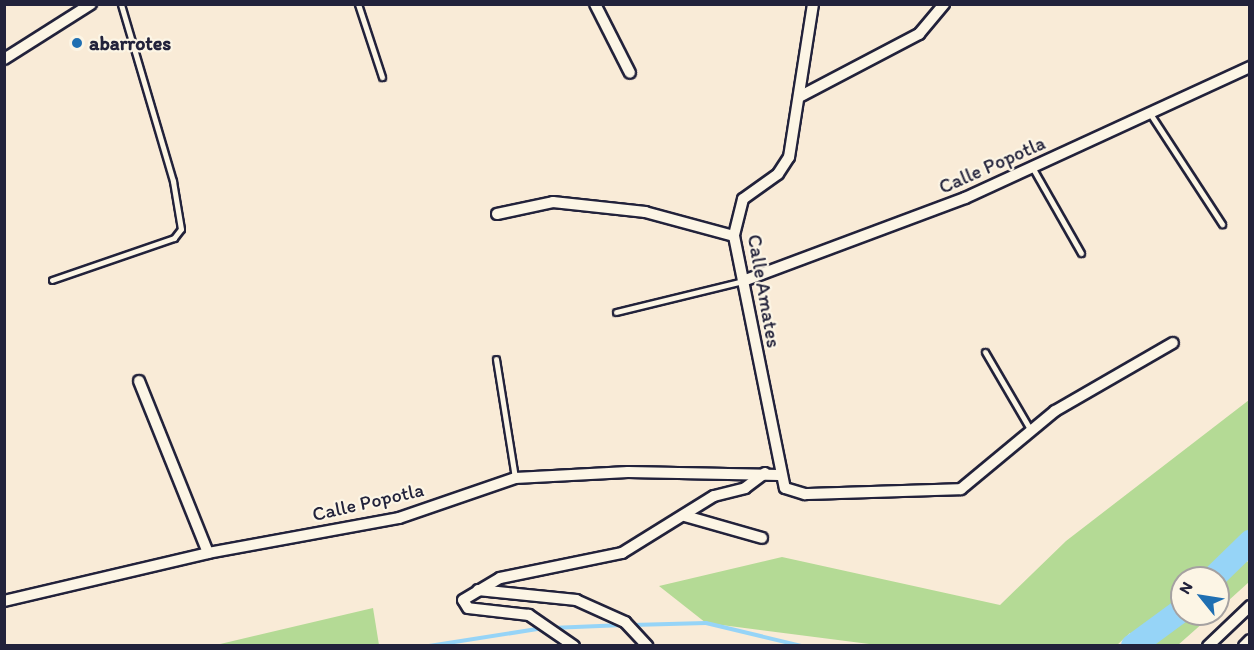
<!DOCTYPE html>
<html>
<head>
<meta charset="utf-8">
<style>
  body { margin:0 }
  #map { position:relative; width:1254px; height:650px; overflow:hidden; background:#f9ebd7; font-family:Itim,sans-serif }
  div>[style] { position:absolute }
  .green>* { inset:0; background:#b4da95 }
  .stream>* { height:4px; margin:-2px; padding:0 2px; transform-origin:2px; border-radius:2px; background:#96d4f7 }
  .river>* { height:24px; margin:-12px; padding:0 12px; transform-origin:12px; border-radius:12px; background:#96d4f7 }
  .roads { filter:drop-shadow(2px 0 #22223b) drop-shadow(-2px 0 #22223b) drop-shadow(0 2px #22223b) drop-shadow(0 -2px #22223b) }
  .lane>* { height:5px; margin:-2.5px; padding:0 2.5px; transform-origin:2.5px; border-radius:2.5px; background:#fcf5e5 }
  .street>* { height:10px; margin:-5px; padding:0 5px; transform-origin:5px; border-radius:5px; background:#fcf5e5 }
  .dots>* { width:16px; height:16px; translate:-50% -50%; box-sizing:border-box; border:3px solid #fcf5e5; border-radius:50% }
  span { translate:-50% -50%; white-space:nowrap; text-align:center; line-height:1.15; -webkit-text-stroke:4.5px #fcf5e5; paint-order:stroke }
  .poi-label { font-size:20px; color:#22223b; font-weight:700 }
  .left { translate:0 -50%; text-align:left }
  .street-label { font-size:20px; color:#22223b }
  .frame { position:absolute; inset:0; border:6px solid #22223b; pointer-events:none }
  .north { position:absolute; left:1170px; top:566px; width:60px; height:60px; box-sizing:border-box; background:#fcf5e5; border:2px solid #a5a1a1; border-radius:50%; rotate:300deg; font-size:16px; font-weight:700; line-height:24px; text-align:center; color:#22223b }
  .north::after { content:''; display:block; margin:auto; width:21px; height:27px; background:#1f6fb2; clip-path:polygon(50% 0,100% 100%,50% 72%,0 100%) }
</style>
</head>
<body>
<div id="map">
  <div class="green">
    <i style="clip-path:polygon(1249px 400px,1249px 542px,1239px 548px,1249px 564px,1249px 582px,1218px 610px,1218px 578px,1182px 578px,1182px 614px,1213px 614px,1178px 645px,1143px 645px,1130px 633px,1116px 646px,877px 645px,706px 623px,659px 586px,782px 557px,1000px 605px,1066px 541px)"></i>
    <i style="clip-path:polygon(373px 608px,379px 645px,216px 645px)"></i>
  </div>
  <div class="stream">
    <i style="left:632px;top:625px;width:74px;rotate:-1.5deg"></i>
    <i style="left:706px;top:623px;width:99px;rotate:13.5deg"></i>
    <i style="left:551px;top:628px;width:73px;rotate:-2.4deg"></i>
    <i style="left:429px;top:646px;width:116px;rotate:-8.9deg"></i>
  </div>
  <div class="river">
    <i style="left:1213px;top:578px;width:52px;rotate:-44.2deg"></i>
    <i style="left:1133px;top:646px;width:61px;rotate:-36.3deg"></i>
  </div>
  <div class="roads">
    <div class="lane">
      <i style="left:358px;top:4px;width:77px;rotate:71.8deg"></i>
      <i style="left:1149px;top:112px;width:134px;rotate:56.9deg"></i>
      <i style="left:1032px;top:167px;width:99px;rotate:60.3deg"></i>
      <i style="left:52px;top:280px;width:129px;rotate:-19deg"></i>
      <i style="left:174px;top:238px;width:11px;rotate:-52deg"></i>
      <i style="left:181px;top:229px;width:49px;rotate:-99.5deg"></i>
      <i style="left:173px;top:181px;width:184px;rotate:-106.4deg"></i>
      <i style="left:616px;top:312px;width:131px;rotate:-13.7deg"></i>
      <i style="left:985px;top:352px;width:89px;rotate:59.7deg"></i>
      <i style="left:496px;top:359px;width:121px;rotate:80.9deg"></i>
    </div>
    <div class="street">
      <i style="left:595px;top:4px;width:77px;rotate:63.1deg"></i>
      <i style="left:813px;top:4px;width:155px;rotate:98.9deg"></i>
      <i style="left:789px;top:157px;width:20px;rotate:123deg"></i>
      <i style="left:778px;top:174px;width:43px;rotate:144.5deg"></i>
      <i style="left:743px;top:199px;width:38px;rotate:104deg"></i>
      <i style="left:734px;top:236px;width:257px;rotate:78.6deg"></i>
      <i style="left:785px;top:488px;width:21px;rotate:17deg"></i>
      <i style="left:805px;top:494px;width:156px;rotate:-1.8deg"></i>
      <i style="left:961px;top:489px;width:122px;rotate:-39.7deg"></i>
      <i style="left:1055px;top:411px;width:136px;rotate:-30deg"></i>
      <i style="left:4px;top:59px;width:103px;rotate:-32.3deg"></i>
      <i style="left:799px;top:97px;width:136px;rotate:-27.7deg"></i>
      <i style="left:919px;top:34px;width:39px;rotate:-50deg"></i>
      <i style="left:497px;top:214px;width:57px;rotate:-12.1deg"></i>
      <i style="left:553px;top:202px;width:93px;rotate:6.2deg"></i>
      <i style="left:645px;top:212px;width:92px;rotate:15.1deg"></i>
      <i style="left:743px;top:281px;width:237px;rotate:-20.5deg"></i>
      <i style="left:965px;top:198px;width:314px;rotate:-24.7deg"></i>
      <i style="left:139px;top:381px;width:185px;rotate:68.1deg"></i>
      <i style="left:685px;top:516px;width:80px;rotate:15.9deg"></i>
      <i style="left:478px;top:590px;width:99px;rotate:5.8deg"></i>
      <i style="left:576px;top:600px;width:54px;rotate:24.2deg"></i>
      <i style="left:625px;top:622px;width:33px;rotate:47deg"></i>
      <i style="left:4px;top:601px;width:210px;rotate:-13.2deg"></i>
      <i style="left:208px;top:553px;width:194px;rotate:-10.4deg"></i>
      <i style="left:399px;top:518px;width:123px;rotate:-19deg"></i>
      <i style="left:515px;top:478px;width:113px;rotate:-3deg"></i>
      <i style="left:628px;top:472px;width:151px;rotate:1.1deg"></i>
      <i style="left:574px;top:646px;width:55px;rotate:-145.4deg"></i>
      <i style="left:529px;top:615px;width:61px;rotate:-173.5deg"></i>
      <i style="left:468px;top:608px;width:9px;rotate:-122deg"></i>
      <i style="left:463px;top:600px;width:43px;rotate:-30.7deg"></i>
      <i style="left:500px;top:578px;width:125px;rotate:-11.6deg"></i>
      <i style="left:622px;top:553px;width:108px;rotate:-31.8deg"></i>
      <i style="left:714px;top:496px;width:32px;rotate:-14deg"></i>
      <i style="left:745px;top:488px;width:25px;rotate:-37deg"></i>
      <i style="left:1208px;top:646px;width:58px;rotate:-43.6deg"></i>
      <i style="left:1244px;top:646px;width:8px;rotate:-45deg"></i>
    </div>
  </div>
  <div class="dots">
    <i style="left:77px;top:43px;background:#1f6fb2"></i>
  </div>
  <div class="poi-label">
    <span class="left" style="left:89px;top:43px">abarrotes</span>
  </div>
  <div class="street-label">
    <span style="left:992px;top:165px;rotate:-24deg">Calle Popotla</span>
    <span style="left:764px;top:291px;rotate:80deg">Calle Amates</span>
    <span style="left:368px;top:502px;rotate:-13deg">Calle Popotla</span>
  </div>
  <div class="frame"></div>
  <div class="north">N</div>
</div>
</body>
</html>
